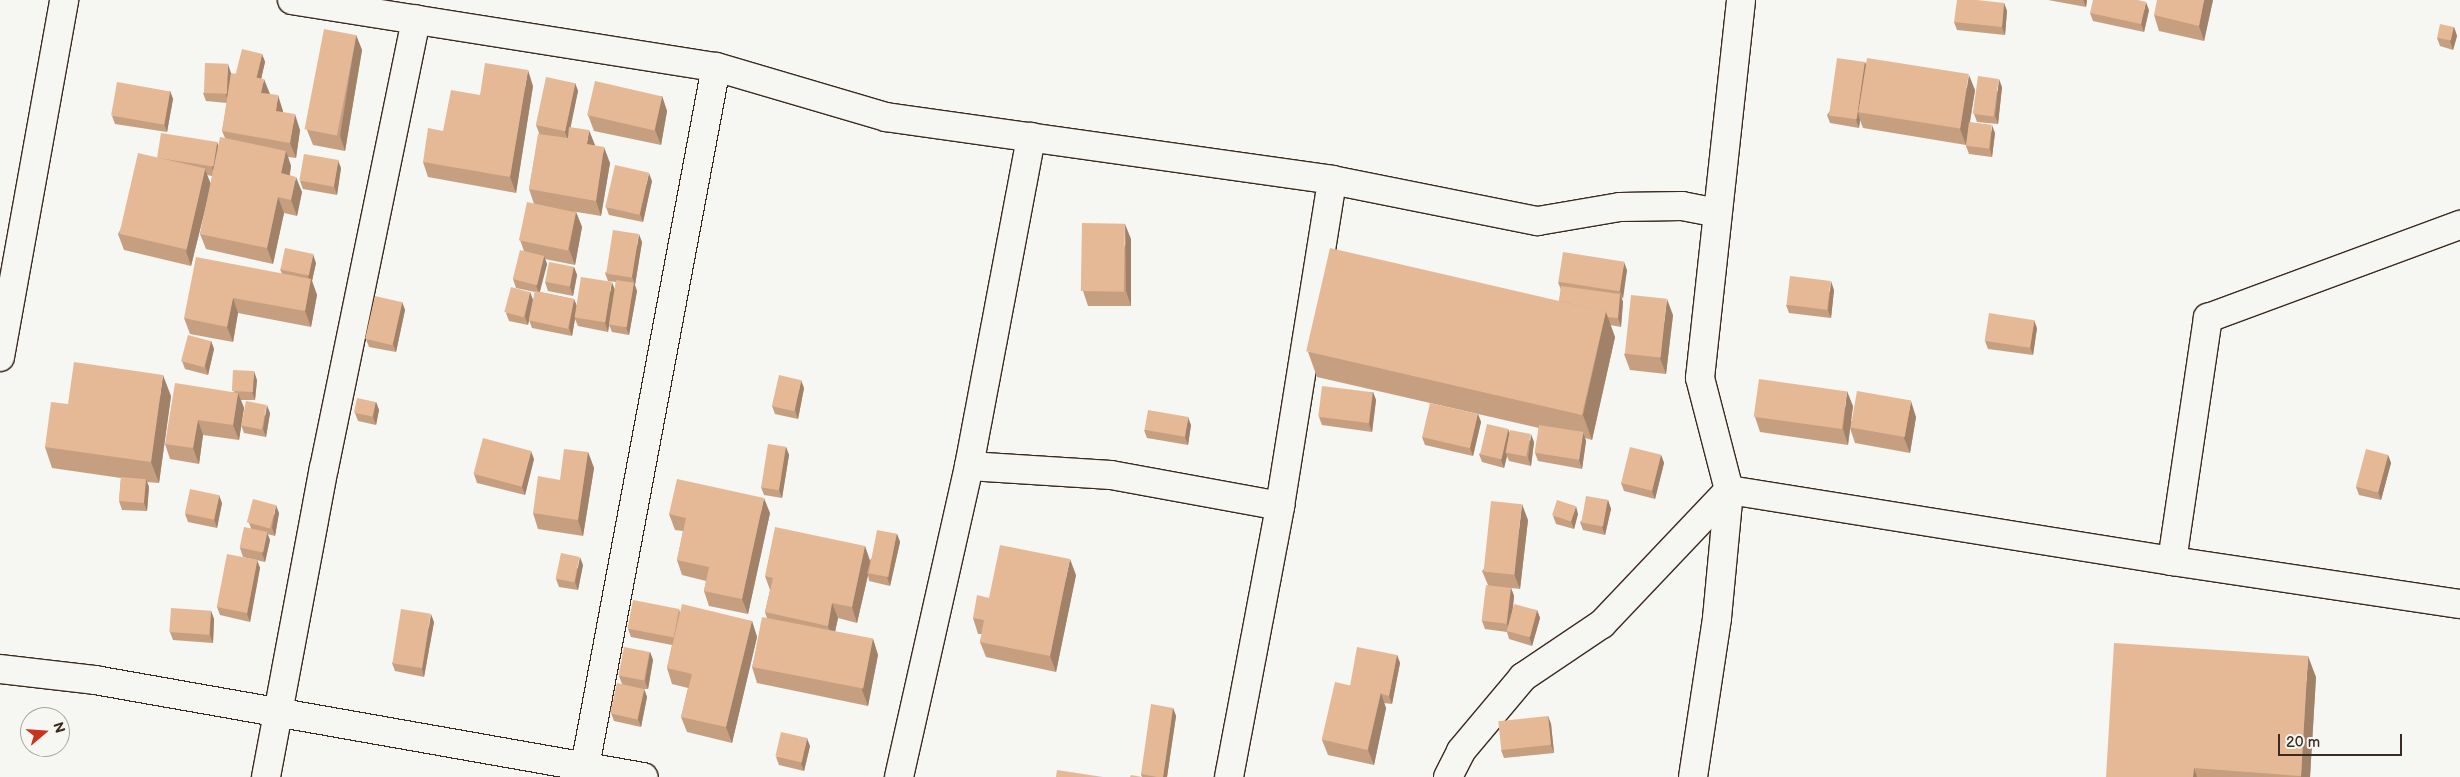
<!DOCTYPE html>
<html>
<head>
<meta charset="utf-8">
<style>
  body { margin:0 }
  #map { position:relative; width:2460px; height:777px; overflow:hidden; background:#f6f6f2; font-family:"Balsamiq Sans",sans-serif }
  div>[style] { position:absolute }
  .roads { filter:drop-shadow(1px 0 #3b2a1e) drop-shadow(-1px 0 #3b2a1e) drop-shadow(0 1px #3b2a1e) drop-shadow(0 -1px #3b2a1e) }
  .street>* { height:28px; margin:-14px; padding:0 14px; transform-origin:14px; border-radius:14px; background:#f6f6f2 }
  .wall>* { inset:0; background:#c69f81 }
  .shaded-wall>* { inset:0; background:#a18269 }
  .building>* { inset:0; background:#e6b996; transform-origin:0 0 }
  span { translate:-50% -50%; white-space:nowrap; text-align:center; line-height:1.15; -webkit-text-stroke:4px #f6f6f2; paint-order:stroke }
  .north { position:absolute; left:20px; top:707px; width:50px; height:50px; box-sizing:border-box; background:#f6f6f2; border:1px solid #aba49d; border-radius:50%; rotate:72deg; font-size:14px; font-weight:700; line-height:20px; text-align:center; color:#3b2a1e }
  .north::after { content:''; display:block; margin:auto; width:18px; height:22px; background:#c8321e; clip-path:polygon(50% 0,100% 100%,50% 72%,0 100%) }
  .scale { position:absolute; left:2278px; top:734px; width:124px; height:22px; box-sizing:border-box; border:2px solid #3b2a1e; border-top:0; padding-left:6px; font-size:15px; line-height:18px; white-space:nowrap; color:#3b2a1e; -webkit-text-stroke:4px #f6f6f2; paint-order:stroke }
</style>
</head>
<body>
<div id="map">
  <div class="roads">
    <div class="street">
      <i style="left:292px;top:0;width:429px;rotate:9deg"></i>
      <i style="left:716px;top:67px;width:177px;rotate:16.4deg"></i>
      <i style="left:886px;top:117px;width:450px;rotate:8deg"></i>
      <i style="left:1332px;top:180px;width:210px;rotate:11.3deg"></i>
      <i style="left:1538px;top:221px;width:83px;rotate:-9.7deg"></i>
      <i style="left:1620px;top:207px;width:62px;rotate:-0.9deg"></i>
      <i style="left:1682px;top:206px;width:36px;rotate:11deg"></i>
      <i style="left:0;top:357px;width:363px;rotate:-79.8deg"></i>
      <i style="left:969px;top:466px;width:142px;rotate:3.6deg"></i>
      <i style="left:1111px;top:475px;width:172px;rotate:10.4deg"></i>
      <i style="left:2172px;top:561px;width:291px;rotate:8.5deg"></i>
      <i style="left:0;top:669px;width:96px;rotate:6.6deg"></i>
      <i style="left:95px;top:680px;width:557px;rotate:10.04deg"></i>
      <i style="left:266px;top:777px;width:314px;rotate:-79.4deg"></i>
      <i style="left:324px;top:468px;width:458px;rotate:-78.4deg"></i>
      <i style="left:583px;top:777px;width:722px;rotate:-79.39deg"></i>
      <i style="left:899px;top:777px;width:319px;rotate:-77.3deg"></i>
      <i style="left:969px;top:466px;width:335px;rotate:-79.3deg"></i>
      <i style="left:1229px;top:777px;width:276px;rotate:-79.3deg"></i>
      <i style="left:1280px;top:506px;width:330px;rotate:-80.9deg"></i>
      <i style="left:1448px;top:777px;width:29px;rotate:-63deg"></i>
      <i style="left:1461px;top:751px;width:97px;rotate:-50deg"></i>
      <i style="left:1523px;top:677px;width:95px;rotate:-33.9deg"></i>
      <i style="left:1602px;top:624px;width:185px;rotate:-46.5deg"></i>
      <i style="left:1729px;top:490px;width:449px;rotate:9.1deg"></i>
      <i style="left:2172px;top:561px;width:246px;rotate:-81.6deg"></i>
      <i style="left:2208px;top:318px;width:269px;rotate:-20.3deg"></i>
      <i style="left:1693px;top:777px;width:161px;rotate:-81.4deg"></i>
      <i style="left:1717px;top:618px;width:129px;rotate:-84.6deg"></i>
      <i style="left:1729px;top:490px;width:116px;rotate:-104.5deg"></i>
      <i style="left:1700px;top:378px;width:380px;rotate:-83.8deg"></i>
    </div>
  </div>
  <div class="wall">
    <i style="clip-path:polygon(2048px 0,2087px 0,2086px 7px)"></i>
    <i style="clip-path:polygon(2213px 0,2204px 41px,2159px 31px,2154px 15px)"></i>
    <i style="clip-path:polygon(2004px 3px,2007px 11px,2005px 35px,1957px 30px,1954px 22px)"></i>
    <i style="clip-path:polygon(2149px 10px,2144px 32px,2093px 21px,2090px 13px)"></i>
    <i style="clip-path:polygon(2454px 27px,2457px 36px,2453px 50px,2440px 46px,2437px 38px)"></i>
    <i style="clip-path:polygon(356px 35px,362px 50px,345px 151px,313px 145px,307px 130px)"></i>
    <i style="clip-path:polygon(evenodd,262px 54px,265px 62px,261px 79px,269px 94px,283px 111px,283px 112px,300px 130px,296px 158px,288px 157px,291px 166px,290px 175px,302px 192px,297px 216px,284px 213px,273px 264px,206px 249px,200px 234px,210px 190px,191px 266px,124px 250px,118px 234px,158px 158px,217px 142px,218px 147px,225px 138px,222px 131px,227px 103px,206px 101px,203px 93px,231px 73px,230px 78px,262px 54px,207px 175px,212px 176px,211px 184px,207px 175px)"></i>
    <i style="clip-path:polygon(1865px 62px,1866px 64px,1975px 90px,1970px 122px,1995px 133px,1992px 157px,1969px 154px,1966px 146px,1967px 135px,1966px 145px,1863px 128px,1860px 120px,1859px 128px,1830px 123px,1827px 115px)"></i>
    <i style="clip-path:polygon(575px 83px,578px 91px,570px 127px,595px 146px,610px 163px,601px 216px,571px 211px,576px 212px,582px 227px,575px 265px,545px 259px,547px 264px,540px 292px,574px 299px,577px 306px,615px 289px,616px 282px,608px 281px,605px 273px,642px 242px,635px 285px,637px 291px,629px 335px,612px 332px,609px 325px,608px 332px,578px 326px,575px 319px,572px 336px,532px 328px,529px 320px,535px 292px,516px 288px,513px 279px,524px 251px,520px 240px,534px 204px,529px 189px,539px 133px,536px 125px)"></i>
    <i style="clip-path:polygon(533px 86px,516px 193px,428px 177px,423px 162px,480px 95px)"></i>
    <i style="clip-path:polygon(2002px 87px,1998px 124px,1977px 122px,1974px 114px)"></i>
    <i style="clip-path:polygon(170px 91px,173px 99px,167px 132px,115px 124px,112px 116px)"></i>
    <i style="clip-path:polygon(662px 96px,667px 111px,661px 145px,594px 131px,588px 115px)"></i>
    <i style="clip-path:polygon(341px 168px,337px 195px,303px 189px,300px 181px)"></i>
    <i style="clip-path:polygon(652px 181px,643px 222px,609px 215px,606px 207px)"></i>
    <i style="clip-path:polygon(1131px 239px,1131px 306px,1088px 306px,1083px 291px)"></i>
    <i style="clip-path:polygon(316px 263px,312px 281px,317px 295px,311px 327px,238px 313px,233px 342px,190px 334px,184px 318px,282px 274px,280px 269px)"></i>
    <i style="clip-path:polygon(574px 267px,577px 275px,573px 296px,548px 291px,545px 282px)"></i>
    <i style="clip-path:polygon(1627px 270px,1622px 299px,1623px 302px,1621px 327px,1610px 325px,1615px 337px,1592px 440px,1585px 438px,1586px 441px,1582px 469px,1538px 461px,1535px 453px,1539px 428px,1317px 377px,1308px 352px,1559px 301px,1561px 290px,1558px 282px)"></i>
    <i style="clip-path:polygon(1834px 290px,1831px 318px,1789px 313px,1786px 305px)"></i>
    <i style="clip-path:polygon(530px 292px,533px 300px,528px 325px,509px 321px,506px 313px)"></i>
    <i style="clip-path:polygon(402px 302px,405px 310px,396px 352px,369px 347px,366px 339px)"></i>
    <i style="clip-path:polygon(1673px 315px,1666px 374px,1630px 370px,1624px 354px)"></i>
    <i style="clip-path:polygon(2037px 328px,2033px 355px,1988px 349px,1985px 341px)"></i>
    <i style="clip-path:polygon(211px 341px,214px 349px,208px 375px,185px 369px,182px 361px)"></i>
    <i style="clip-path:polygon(257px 380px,255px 400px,241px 400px,244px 408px,239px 440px,203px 435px,199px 464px,170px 459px,165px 444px,233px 392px)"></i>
    <i style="clip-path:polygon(804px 388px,798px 419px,775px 414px,772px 406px)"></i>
    <i style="clip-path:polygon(1373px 392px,1376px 400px,1372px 432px,1322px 425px,1319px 417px)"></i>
    <i style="clip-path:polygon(171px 396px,159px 483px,147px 482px,149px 487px,147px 511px,122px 510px,119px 501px,121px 478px,52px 468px,45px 447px,68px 404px)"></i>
    <i style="clip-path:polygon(376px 402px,379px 410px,376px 425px,358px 421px,355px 413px)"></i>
    <i style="clip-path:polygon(1853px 406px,1851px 421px,1916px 417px,1910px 453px,1855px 443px,1850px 428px,1848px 445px,1760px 432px,1755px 417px)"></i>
    <i style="clip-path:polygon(270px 413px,266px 437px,244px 433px,241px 425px)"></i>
    <i style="clip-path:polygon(1478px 414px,1481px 422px,1473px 456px,1425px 445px,1422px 437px)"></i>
    <i style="clip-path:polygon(1191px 425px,1188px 445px,1147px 438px,1144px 430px)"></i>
    <i style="clip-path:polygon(1508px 429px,1510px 433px,1534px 442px,1531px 466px,1509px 461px,1507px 456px,1504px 468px,1482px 462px,1479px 454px)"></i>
    <i style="clip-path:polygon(786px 447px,789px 455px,782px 498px,764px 495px,761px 487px)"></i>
    <i style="clip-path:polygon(588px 452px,594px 468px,583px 536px,538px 529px,533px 513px,560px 480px)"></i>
    <i style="clip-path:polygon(1661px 455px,1664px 463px,1655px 499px,1624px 491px,1621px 483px)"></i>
    <i style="clip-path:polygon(2388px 455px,2391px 463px,2381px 500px,2359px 495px,2356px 487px)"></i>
    <i style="clip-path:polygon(534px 459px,525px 495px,477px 483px,474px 474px)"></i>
    <i style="clip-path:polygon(1608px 500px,1611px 509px,1605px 535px,1583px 530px,1580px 522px)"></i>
    <i style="clip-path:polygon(222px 503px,217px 528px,188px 522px,185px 514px)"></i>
    <i style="clip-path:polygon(279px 513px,275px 536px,267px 534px,270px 540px,265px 562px,243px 557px,240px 548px,251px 528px,249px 523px)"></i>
    <i style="clip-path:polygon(770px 513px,748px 614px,709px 606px,704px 591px,706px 581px,682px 575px,677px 560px,683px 531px,675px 530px,669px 514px)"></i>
    <i style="clip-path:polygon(1578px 514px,1574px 529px,1556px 524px,1553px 516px)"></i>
    <i style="clip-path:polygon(1528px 520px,1520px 589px,1511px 588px,1514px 596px,1513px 608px,1537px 610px,1540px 618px,1532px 646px,1509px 639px,1507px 632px,1485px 629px,1482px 621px,1488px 585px,1482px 571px)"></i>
    <i style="clip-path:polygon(897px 534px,900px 542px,890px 586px,869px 581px,868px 575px,857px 623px,838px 618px,835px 632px,873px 639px,878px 655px,868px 706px,757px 683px,752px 667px,767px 618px,765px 612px,770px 590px,765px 576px,865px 546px,870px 560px)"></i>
    <i style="clip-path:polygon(257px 560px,260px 568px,250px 622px,220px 615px,217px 607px)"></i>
    <i style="clip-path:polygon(583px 565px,578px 590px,559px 587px,556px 579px)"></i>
    <i style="clip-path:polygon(1076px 575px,1056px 672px,986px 657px,980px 642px,982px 634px,978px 634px,973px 618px)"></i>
    <i style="clip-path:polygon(679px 609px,680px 612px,752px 621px,757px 637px,732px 743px,687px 732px,681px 717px,688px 688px,672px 684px,667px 668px,672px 645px,631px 637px,628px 629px)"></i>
    <i style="clip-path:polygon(211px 611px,214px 619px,213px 643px,173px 640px,170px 632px)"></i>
    <i style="clip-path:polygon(434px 622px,424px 677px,395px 671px,392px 663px)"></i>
    <i style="clip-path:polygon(650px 652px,653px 660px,648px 689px,644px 689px,647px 697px,641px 727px,614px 721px,611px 713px,622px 684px,619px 676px)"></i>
    <i style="clip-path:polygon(1397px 655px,1400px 663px,1392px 704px,1384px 703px,1386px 708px,1374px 765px,1328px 755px,1322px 740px,1350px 686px)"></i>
    <i style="clip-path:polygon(2316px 677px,2310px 777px,2106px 777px)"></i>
    <i style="clip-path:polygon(1173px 708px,1176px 716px,1167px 777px,1142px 777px,1141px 774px)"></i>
    <i style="clip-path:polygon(1548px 716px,1551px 724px,1554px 753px,1504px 758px,1501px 750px)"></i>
    <i style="clip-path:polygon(810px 746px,804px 771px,779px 765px,776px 757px)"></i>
  </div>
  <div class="shaded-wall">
    <i style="clip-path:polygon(2083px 0,2087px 0,2086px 7px)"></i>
    <i style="clip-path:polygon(2204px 0,2213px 0,2204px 41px,2199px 26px)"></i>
    <i style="clip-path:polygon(2146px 2px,2149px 10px,2144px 32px,2141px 24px)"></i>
    <i style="clip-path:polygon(2004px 3px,2007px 11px,2005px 35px,2002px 27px)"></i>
    <i style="clip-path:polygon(2454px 27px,2457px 36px,2453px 50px,2450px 41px)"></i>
    <i style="clip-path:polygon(356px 35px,362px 50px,345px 151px,340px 136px)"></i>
    <i style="clip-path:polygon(262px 54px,265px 62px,259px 88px,256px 80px)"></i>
    <i style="clip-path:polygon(1865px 62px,1868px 70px,1858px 112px,1860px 120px,1859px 128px,1856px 120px)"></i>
    <i style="clip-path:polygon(228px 64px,231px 73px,229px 103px,226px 95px)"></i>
    <i style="clip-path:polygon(528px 70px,533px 86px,516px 193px,510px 177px)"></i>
    <i style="clip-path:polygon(1969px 75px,1975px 90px,1966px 145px,1960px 129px)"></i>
    <i style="clip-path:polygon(264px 79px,270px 94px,261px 93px)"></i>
    <i style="clip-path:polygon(1999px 79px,2002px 87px,1998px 124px,1995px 116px)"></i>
    <i style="clip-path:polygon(575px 83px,578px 91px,568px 140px,565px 132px)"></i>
    <i style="clip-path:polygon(170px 91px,173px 99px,167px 132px,164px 124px)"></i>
    <i style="clip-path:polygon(278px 95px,283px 111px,281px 127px,276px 111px)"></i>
    <i style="clip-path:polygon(662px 96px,667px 111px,661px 145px,655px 130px)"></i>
    <i style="clip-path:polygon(295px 114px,300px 130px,296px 158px,290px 143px)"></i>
    <i style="clip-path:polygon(1992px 125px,1995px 133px,1992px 157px,1990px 149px)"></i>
    <i style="clip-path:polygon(589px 130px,595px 145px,592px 160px,587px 144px)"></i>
    <i style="clip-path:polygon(217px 142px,220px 150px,215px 176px,212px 168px)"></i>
    <i style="clip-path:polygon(604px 147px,610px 163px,601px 216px,596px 201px)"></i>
    <i style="clip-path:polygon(286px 151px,291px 166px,287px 189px,281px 173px)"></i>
    <i style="clip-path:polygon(338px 160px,341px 168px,337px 195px,334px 186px)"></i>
    <i style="clip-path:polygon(205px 169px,211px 185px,191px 266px,186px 251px)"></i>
    <i style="clip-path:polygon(649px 173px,652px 181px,643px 222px,640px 214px)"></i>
    <i style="clip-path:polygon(296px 177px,302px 192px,297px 216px,291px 200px)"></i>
    <i style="clip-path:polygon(278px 197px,284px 213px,273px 264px,267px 248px)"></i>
    <i style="clip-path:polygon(576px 212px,582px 227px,575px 265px,569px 249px)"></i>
    <i style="clip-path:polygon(1125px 224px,1131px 239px,1131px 306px,1126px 291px)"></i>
    <i style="clip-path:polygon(639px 234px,642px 242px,635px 285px,632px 277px)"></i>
    <i style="clip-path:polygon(313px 254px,316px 263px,312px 281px,317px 295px,311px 327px,305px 311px,310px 282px,308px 276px)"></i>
    <i style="clip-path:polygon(544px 256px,547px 264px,539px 294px,536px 285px)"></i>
    <i style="clip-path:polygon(1624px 262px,1627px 270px,1623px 299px,1620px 291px)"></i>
    <i style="clip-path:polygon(574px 267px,577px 275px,573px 296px,570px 287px)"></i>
    <i style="clip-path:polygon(1831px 281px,1834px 290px,1831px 318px,1828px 310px)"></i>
    <i style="clip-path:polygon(612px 282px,615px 290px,608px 332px,605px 323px)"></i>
    <i style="clip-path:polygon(634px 283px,637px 291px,629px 335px,626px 327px)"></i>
    <i style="clip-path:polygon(530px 292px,533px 300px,528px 325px,525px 317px)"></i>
    <i style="clip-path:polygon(1620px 294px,1623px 302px,1621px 327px,1618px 318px)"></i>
    <i style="clip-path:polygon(233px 298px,238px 313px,233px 342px,227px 327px)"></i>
    <i style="clip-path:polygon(574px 299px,577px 307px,572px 336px,569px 328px)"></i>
    <i style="clip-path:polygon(1667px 299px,1673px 315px,1666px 374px,1660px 358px)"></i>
    <i style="clip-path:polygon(402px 302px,405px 310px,396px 352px,393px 344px)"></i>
    <i style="clip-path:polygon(1606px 312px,1615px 337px,1592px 440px,1583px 415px)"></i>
    <i style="clip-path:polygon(2034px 320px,2037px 328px,2033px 355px,2030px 347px)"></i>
    <i style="clip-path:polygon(211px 341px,214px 349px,208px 375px,205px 366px)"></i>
    <i style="clip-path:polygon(254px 371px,257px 380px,255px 400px,252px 392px)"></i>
    <i style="clip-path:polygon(163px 375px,171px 396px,159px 483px,151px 462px)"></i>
    <i style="clip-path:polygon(801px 380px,804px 388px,798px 419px,795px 410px)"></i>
    <i style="clip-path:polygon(1847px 391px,1853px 406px,1848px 445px,1843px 429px)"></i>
    <i style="clip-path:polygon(1373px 392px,1376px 400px,1372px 432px,1369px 424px)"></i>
    <i style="clip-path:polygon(238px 393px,244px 408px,239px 440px,233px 425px)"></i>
    <i style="clip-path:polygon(1911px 401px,1916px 417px,1910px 453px,1904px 438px)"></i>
    <i style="clip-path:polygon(376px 402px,379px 410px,376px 425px,373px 417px)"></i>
    <i style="clip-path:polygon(267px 405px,270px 413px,266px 437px,263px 429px)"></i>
    <i style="clip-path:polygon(1478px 414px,1481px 422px,1473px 456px,1470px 448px)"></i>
    <i style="clip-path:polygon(1188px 417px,1191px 425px,1188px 445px,1185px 437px)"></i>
    <i style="clip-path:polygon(198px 420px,203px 435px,199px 464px,193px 448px)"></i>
    <i style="clip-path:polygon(1508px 429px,1511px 438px,1506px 453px,1507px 456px,1504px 468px,1501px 460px)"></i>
    <i style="clip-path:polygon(1583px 432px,1586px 441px,1582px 469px,1579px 460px)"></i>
    <i style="clip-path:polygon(1531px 434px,1534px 442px,1531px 466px,1528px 458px)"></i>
    <i style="clip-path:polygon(786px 447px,789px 455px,782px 498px,779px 490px)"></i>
    <i style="clip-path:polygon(531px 451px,534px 459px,525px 495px,522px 487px)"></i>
    <i style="clip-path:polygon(588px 452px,594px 468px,583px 536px,578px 520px)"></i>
    <i style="clip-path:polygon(1661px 455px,1664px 463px,1655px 499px,1652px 491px)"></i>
    <i style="clip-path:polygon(2388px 455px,2391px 463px,2381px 500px,2378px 492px)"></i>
    <i style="clip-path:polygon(146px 479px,149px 487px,147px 511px,144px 503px)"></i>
    <i style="clip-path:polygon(219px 495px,222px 503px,217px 528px,214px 519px)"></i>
    <i style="clip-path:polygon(764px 498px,770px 513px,748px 614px,742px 599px)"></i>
    <i style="clip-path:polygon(1608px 500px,1611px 509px,1605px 535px,1602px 527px)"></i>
    <i style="clip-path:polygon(1522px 504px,1528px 520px,1520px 589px,1514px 574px)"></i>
    <i style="clip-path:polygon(276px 505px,279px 513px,275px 536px,272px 528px)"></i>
    <i style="clip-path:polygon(1576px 506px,1578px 514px,1574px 529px,1571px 521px)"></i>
    <i style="clip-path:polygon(267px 532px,270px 540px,265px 562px,262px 553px)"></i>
    <i style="clip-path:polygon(897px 534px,900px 542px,890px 586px,887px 577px)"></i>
    <i style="clip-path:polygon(865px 546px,870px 562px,867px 573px,868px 575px,857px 623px,852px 607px)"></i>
    <i style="clip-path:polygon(580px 557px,583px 565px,578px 590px,575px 582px)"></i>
    <i style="clip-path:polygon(1070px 559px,1076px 575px,1056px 672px,1050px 656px)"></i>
    <i style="clip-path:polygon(257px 560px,260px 568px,250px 622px,247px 614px)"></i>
    <i style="clip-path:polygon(1511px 588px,1514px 596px,1510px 632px,1507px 624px)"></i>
    <i style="clip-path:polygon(832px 603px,838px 618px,833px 641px,828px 626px)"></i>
    <i style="clip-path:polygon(1537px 610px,1540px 618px,1532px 646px,1529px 637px)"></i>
    <i style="clip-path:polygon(211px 611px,214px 619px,213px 643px,210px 635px)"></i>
    <i style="clip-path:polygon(431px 614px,434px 622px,424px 677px,422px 669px)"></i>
    <i style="clip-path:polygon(752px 621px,757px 637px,732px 743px,726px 727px)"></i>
    <i style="clip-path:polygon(873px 639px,878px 655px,868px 706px,862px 690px)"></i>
    <i style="clip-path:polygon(650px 652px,653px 660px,648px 689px,645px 681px)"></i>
    <i style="clip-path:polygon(1397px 655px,1400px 663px,1392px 704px,1389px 696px)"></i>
    <i style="clip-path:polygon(2308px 656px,2316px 677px,2310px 777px,2301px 777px)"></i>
    <i style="clip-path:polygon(644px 689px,647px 697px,641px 727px,638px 719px)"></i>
    <i style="clip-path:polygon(1381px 693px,1386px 708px,1374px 765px,1368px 750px)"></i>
    <i style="clip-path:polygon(1173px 708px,1176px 716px,1167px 777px,1163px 777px)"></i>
    <i style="clip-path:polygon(1548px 716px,1551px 724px,1554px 753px,1551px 745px)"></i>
    <i style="clip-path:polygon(807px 738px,810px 746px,804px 771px,801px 763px)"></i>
    <i style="clip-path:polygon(2194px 768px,2197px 777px,2193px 777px)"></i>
  </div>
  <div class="building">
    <i style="clip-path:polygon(1957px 0,1977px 0,2004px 3px,2002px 27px,1954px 22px)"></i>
    <i style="clip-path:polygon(2093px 0,2138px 0,2146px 2px,2141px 24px,2090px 13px)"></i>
    <i style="clip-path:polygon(2157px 0,2204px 0,2199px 26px,2154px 15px)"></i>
    <i style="left:2440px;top:24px;width:14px;height:14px;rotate:12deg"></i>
    <i style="left:324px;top:29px;width:33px;height:102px;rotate:11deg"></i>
    <i style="left:242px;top:49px;width:21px;height:26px;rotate:14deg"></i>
    <i style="left:1837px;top:58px;width:28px;height:58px;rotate:8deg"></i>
    <i style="left:1867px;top:58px;width:103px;height:55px;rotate:9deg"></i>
    <i style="left:205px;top:63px;width:23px;height:30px;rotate:2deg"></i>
    <i style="clip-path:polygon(485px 63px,528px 70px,510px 177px,423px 162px,428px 128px,443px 131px,451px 90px,480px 95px)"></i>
    <i style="clip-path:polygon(231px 73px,264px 79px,261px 93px,278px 95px,276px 111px,295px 114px,290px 143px,222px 131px)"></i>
    <i style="left:1978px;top:76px;width:21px;height:38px;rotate:8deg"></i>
    <i style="left:546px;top:77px;width:30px;height:49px;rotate:12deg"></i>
    <i style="left:595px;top:81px;width:69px;height:35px;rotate:13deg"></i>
    <i style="left:117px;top:82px;width:54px;height:34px;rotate:10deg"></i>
    <i style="left:1969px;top:122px;width:23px;height:24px;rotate:7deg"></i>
    <i style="clip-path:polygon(569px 127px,589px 130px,587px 144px,604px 147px,596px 201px,529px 189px,538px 134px,568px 138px)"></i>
    <i style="left:161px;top:133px;width:57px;height:25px;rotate:9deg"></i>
    <i style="clip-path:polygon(220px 137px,286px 151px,281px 173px,296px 177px,291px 200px,278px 197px,267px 248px,200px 234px)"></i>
    <i style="left:138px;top:153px;width:69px;height:83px;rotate:13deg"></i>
    <i style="left:304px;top:154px;width:35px;height:27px;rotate:10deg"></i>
    <i style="left:615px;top:165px;width:35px;height:43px;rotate:13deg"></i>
    <i style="left:527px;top:202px;width:50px;height:39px;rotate:12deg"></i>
    <i style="left:1082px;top:223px;width:43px;height:68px;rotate:1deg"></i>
    <i style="left:613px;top:230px;width:26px;height:44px;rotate:9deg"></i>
    <i style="left:285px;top:248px;width:29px;height:22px;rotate:12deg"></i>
    <i style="left:1330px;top:248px;width:283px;height:106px;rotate:13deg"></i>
    <i style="left:520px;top:250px;width:25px;height:30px;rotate:14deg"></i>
    <i style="left:1563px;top:252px;width:62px;height:30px;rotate:9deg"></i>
    <i style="clip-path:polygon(196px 257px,311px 279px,305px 311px,233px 298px,227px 327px,184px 318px)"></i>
    <i style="left:549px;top:262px;width:25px;height:20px;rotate:11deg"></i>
    <i style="left:1790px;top:276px;width:41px;height:29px;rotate:7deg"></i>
    <i style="left:581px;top:277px;width:31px;height:41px;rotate:9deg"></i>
    <i style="left:616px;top:280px;width:18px;height:45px;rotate:9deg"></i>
    <i style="clip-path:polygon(1561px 286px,1620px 294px,1618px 318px,1608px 317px,1606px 312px,1559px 301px)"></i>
    <i style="left:511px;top:287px;width:20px;height:26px;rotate:15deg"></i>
    <i style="left:535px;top:291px;width:40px;height:30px;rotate:12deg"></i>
    <i style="left:1631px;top:295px;width:36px;height:59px;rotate:6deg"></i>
    <i style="left:375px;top:296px;width:28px;height:44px;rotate:13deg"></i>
    <i style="left:1989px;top:313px;width:46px;height:28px;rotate:9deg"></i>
    <i style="left:188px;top:335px;width:24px;height:27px;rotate:15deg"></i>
    <i style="clip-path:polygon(74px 362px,163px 375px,151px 462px,45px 447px,51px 402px,68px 404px)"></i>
    <i style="left:233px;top:370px;width:21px;height:21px;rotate:3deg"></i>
    <i style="left:779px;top:375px;width:23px;height:32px;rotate:13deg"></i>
    <i style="left:1759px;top:379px;width:89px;height:38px;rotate:8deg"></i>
    <i style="clip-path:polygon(175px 383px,238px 393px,233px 425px,198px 420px,193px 448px,165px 444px)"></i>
    <i style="left:1322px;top:386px;width:51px;height:31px;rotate:7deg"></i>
    <i style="left:1857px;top:391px;width:55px;height:37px;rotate:10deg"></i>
    <i style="left:357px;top:398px;width:19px;height:15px;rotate:12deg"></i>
    <i style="left:246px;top:401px;width:21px;height:25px;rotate:11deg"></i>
    <i style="left:1430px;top:403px;width:49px;height:35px;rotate:13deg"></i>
    <i style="left:1148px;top:410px;width:41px;height:20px;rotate:10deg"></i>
    <i style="left:1487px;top:424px;width:22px;height:31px;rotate:13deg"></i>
    <i style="left:1539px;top:425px;width:45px;height:28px;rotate:9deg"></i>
    <i style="left:1510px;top:430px;width:21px;height:23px;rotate:11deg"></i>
    <i style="left:483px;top:438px;width:50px;height:37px;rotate:15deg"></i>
    <i style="left:768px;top:444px;width:18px;height:44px;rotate:9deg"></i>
    <i style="left:1630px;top:447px;width:32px;height:37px;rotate:14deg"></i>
    <i style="clip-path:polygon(564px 449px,588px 452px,578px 520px,533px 513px,538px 476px,560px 480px)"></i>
    <i style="left:2366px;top:449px;width:23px;height:39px;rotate:15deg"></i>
    <i style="left:121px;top:477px;width:25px;height:24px;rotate:5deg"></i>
    <i style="clip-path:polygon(677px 479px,764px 498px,742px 599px,704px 591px,709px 567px,677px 560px,686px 518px,669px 514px)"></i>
    <i style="left:190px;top:489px;width:30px;height:25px;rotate:12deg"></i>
    <i style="left:1586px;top:496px;width:22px;height:27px;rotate:10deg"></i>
    <i style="left:253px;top:499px;width:24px;height:24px;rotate:15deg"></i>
    <i style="left:1557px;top:500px;width:20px;height:16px;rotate:18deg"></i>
    <i style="left:1491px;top:501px;width:31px;height:71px;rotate:6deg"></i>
    <i style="left:244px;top:527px;width:24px;height:21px;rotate:12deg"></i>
    <i style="clip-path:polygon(775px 527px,865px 546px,852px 607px,832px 603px,828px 626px,765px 612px,773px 578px,765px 576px)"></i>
    <i style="left:877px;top:530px;width:20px;height:44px;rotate:11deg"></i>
    <i style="clip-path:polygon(1000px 545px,1070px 559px,1050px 656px,980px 642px,984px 620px,973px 618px,977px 595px,989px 598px)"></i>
    <i style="left:561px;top:553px;width:19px;height:26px;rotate:12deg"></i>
    <i style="left:227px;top:554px;width:31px;height:54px;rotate:11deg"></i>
    <i style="left:1486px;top:585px;width:25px;height:36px;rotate:7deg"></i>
    <i style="left:633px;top:600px;width:47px;height:29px;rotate:11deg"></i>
    <i style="clip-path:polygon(682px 604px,752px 621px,726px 727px,681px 717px,692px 674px,667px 668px)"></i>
    <i style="left:1514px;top:604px;width:24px;height:28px;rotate:15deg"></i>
    <i style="left:171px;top:608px;width:40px;height:24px;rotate:4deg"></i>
    <i style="left:401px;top:609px;width:30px;height:55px;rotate:9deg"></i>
    <i style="left:762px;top:617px;width:113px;height:51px;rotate:11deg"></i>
    <i style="clip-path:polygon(2114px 643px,2308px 656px,2301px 776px,2194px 768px,2193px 777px,2106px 777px)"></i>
    <i style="left:624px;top:647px;width:26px;height:29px;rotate:11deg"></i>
    <i style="clip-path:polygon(1357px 647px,1397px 655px,1389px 696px,1382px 694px,1381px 693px,1350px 686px)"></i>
    <i style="left:1335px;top:682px;width:47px;height:59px;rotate:13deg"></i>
    <i style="left:617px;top:683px;width:28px;height:31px;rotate:13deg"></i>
    <i style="clip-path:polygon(1151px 704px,1173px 708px,1163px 777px,1157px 777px,1141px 774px)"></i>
    <i style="left:1548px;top:716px;width:29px;height:50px;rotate:84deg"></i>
    <i style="left:781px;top:732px;width:27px;height:25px;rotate:13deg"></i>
    <i style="clip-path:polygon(1057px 770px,1103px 777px,1056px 777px)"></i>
    <i style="clip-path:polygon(1131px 775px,1142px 777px,1130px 777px)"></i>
  </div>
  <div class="north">N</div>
  <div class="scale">20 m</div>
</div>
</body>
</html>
